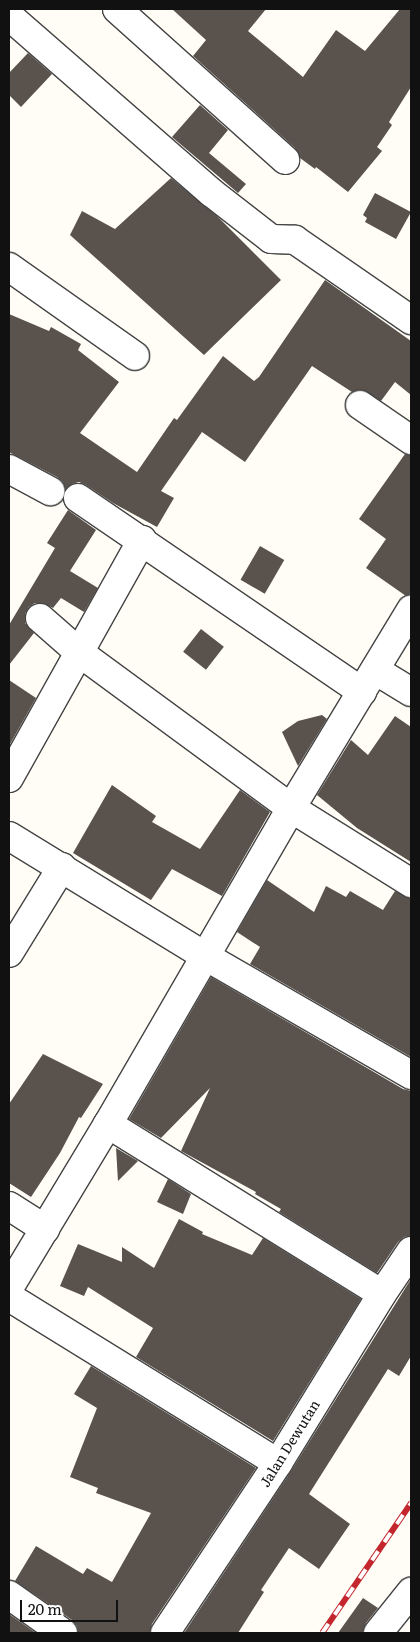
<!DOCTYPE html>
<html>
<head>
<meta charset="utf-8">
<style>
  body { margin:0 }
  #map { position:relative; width:420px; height:1642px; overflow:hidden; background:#fffdf5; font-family:Literata,serif }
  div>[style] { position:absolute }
  .building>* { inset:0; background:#5a524d; transform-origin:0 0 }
  .roads { filter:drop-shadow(1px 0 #444) drop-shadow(-1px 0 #444) drop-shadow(0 1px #444) drop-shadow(0 -1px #444) }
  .minor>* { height:28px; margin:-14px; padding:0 14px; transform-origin:14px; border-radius:14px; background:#fff }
  .rail>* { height:5.5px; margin-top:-2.75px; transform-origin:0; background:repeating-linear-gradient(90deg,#fff 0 11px,#c4262e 0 22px); box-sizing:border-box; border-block:1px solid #c4262e }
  span { translate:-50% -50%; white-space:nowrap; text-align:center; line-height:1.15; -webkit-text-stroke:5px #fff; paint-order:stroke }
  .street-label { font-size:14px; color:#111 }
  .frame { position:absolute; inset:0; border:10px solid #111; pointer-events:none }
  .scale { position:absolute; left:20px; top:1600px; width:98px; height:22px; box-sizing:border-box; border:2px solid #111; border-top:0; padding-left:6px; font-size:15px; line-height:18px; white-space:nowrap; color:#111; -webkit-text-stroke:4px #fff; paint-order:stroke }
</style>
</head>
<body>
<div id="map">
  <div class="building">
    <i style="clip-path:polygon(172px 9px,266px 9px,248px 31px,303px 77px,336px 30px,365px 51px,400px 9px,411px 9px,411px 87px,389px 122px,392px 125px,377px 147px,382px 151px,348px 192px,316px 167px,315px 169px,300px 158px,295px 148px,193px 56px,206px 40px)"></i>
    <i style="clip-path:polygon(28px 53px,52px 74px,21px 107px,9px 95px,9px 73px)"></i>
    <i style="clip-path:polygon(200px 105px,228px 130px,209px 153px,246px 184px,238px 193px,172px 137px)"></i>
    <i style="clip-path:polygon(171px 178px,218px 217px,281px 280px,204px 355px,70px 235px,82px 211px,115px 229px)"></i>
    <i style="clip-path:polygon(375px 193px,411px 212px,396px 239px,365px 222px,367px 218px,363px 215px)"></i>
    <i style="clip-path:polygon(325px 280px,411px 341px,411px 395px,395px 382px,381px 401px,362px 390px,352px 392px,312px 366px,245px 462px,202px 432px,161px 491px,174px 498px,157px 527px,113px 503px,86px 485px,79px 482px,72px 484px,65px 489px,63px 482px,57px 477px,9px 452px,9px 314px,49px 331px,51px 327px,81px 344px,78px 350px,119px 382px,80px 433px,137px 472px,174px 418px,177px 420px,223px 356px,254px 381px,259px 377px)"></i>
    <i style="clip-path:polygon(405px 454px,411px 455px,411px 594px,406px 596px,366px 568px,386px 539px,359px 519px)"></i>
    <i style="clip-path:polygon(68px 510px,96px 530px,70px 571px,98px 588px,84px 612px,61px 598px,53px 608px,43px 603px,35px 603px,29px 607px,25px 614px,25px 623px,34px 633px,9px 665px,9px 625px,55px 548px,47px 543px)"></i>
    <i style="left:260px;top:546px;width:28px;height:39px;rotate:30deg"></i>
    <i style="left:201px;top:629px;width:29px;height:29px;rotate:38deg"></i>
    <i style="clip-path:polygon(9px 680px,36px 698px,9px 746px)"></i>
    <i style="clip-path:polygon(322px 715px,327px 719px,298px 766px,282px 732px,298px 721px)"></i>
    <i style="clip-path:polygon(395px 716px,411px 727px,411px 862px,357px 828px,317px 795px,351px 740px,368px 755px)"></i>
    <i style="clip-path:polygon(112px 785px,156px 816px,152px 822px,200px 849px,240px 790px,270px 812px,222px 896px,172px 869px,151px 900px,73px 853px)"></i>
    <i style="clip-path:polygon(267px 880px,314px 912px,326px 886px,346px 897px,350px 891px,383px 910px,395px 891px,411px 898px,411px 1057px,250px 964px,260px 947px,237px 932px)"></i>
    <i style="clip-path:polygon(211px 977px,403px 1089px,411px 1091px,411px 1236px,404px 1237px,398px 1242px,377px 1273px,279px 1212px,281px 1209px,255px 1194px,256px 1192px,181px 1151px,210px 1088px,161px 1138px,129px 1119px)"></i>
    <i style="clip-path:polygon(43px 1054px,103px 1084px,81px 1118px,79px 1117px,60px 1153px,31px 1197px,9px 1183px,9px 1104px)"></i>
    <i style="clip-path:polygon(116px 1148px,138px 1161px,118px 1181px)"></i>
    <i style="clip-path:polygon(168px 1179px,191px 1194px,183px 1214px,157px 1202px)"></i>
    <i style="clip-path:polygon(179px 1219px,203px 1232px,202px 1234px,252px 1255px,263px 1238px,361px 1299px,273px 1441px,136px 1357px,153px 1328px,88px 1287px,84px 1296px,60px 1286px,78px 1244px,122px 1262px,122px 1247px,154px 1268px)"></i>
    <i style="clip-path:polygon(411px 1279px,411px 1356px,399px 1376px,388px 1369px,309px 1494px,350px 1524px,319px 1569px,289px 1548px,261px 1590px,264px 1592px,238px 1633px,184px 1633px,291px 1471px)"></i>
    <i style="clip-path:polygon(91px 1366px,256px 1468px,152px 1624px,150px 1633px,78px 1633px,77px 1626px,72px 1620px,15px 1581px,36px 1546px,83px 1574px,87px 1568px,112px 1582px,151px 1513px,96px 1493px,98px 1488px,70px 1477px,97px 1408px,74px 1394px)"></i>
    <i style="clip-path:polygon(363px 1598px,378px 1608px,366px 1623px,363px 1633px,338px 1633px)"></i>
    <i style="clip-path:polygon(9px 1614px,36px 1633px,9px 1633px)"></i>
  </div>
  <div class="roads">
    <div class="minor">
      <i style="left:117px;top:9px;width:226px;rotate:41.9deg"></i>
      <i style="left:9px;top:16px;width:269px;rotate:41.1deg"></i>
      <i style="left:212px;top:193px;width:75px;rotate:37.9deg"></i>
      <i style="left:271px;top:239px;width:24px;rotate:2deg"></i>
      <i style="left:295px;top:240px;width:141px;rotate:34.6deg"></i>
      <i style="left:9px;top:267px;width:154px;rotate:35.2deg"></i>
      <i style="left:360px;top:405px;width:62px;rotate:34.5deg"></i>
      <i style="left:9px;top:469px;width:47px;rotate:28.2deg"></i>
      <i style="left:78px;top:498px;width:344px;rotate:34.3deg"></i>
      <i style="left:40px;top:618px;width:53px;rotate:41.2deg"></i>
      <i style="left:80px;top:653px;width:262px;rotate:36.3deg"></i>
      <i style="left:291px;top:808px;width:142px;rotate:32deg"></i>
      <i style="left:375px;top:670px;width:42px;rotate:31.4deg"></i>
      <i style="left:9px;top:778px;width:273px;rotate:-60.8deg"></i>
      <i style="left:9px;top:836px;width:230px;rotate:31.5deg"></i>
      <i style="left:205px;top:956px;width:238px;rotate:30deg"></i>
      <i style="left:9px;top:953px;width:101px;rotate:-58.4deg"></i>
      <i style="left:108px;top:1124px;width:322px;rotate:31.8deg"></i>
      <i style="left:9px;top:1206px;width:43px;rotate:32.6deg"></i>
      <i style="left:9px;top:1288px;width:192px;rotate:-58.9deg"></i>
      <i style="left:108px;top:1124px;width:365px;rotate:-59.9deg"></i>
      <i style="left:291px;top:808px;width:232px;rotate:-58.8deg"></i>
      <i style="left:9px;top:1297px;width:316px;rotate:31.7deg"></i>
      <i style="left:9px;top:1595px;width:66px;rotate:35.1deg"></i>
      <i style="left:165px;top:1633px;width:204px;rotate:-56.4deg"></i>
      <i style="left:278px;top:1463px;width:198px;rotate:-58.4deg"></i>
      <i style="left:382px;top:1294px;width:52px;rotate:-56deg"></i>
      <i style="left:378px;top:1633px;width:53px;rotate:-51.2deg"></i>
    </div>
  </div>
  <div class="rail">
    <i style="left:322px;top:1633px;width:158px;rotate:-55.6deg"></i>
  </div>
  <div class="street-label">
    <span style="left:289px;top:1443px;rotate:-58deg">Jalan Dewutan</span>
  </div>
  <div class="frame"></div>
  <div class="scale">20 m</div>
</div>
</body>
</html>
